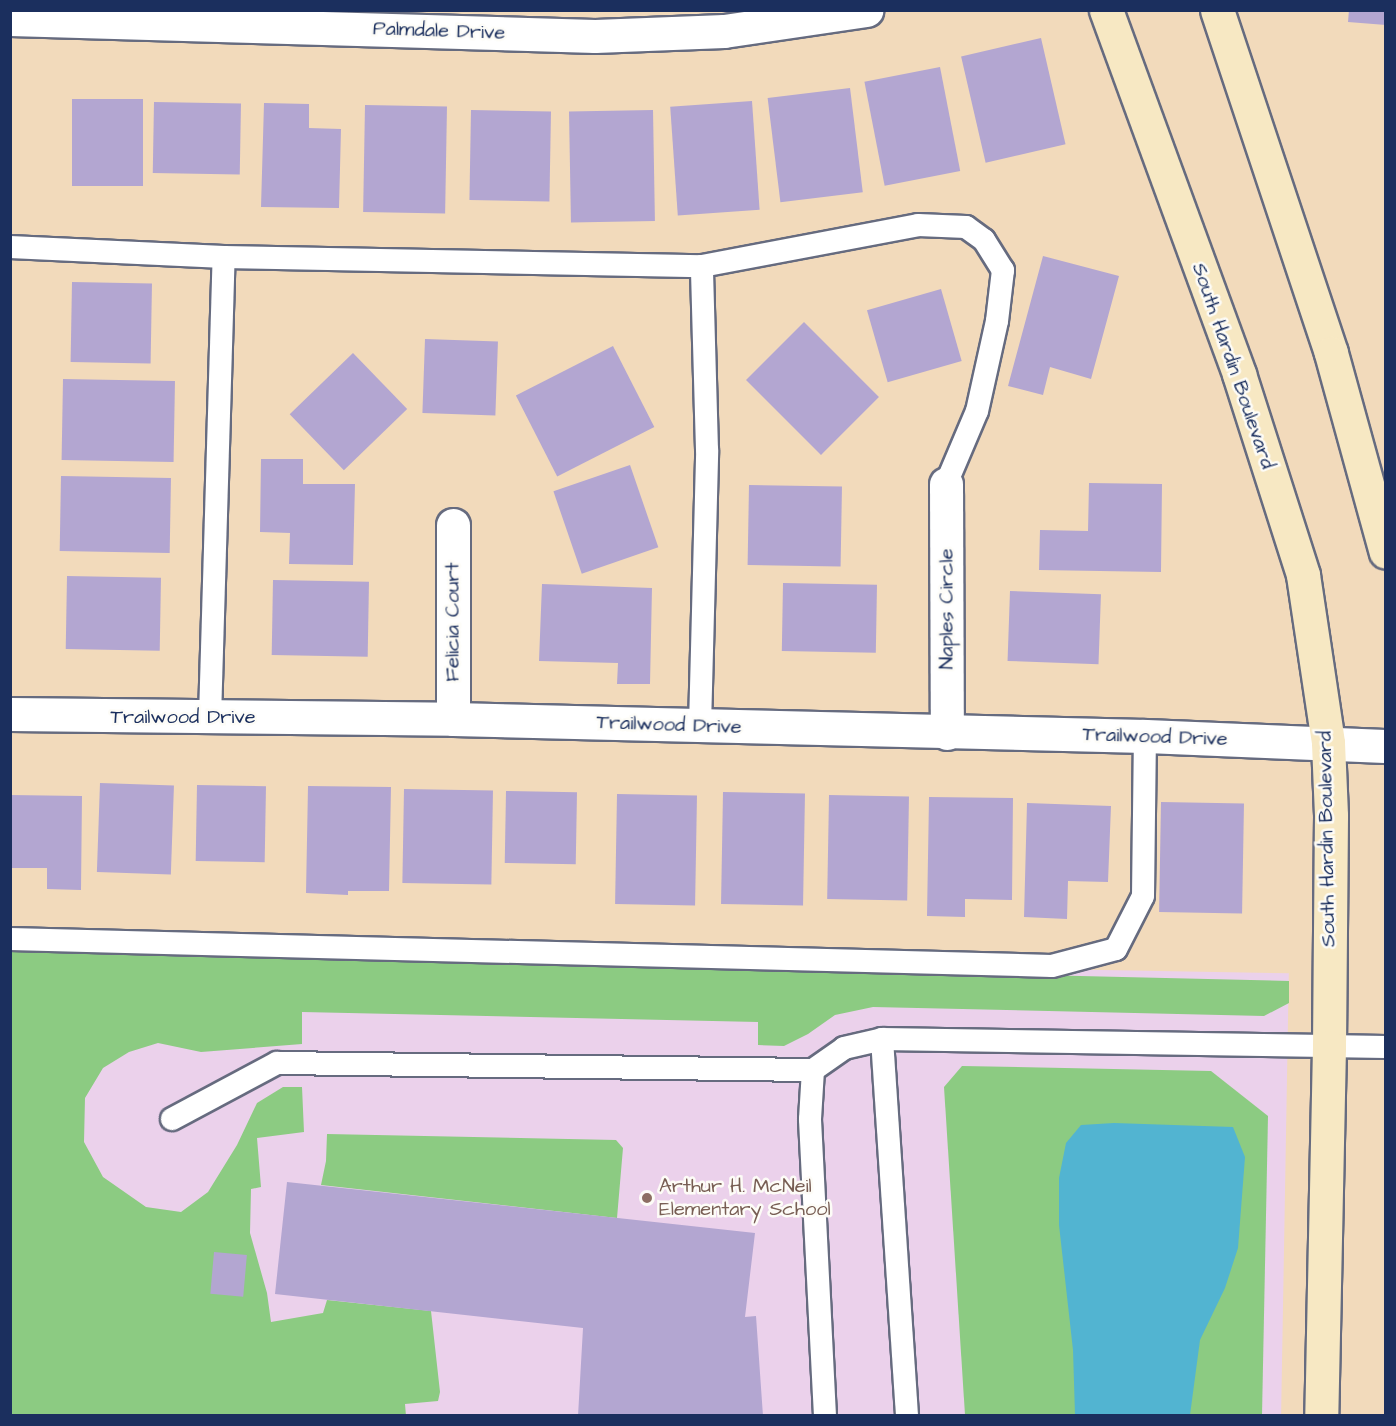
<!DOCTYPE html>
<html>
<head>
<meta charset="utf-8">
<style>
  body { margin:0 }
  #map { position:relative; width:1396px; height:1426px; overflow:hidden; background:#f2dabb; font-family:"Architects Daughter",sans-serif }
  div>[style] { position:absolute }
  .built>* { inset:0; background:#ebd1eb; transform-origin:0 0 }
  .green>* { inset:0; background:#8ccb82 }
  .water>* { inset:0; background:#52b4d1 }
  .building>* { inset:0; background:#b3a6d1; transform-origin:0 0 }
  .roads { filter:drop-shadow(2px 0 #666b7f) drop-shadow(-2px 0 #666b7f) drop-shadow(0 2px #666b7f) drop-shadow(0 -2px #666b7f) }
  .lane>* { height:22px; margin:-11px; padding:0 11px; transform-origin:11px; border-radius:11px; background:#fff }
  .street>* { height:33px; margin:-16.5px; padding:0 16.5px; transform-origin:16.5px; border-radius:16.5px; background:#fff }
  .secondary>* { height:33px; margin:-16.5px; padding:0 16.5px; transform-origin:16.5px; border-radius:16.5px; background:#f7e8c3 }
  .dots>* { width:16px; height:16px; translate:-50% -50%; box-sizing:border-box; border:3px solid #fdfcf7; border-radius:50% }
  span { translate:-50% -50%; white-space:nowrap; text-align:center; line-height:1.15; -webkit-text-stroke:5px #fdfcf7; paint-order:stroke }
  .street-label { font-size:20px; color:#1b2f5e }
  .education-label { font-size:20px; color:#785e54 }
  .left { translate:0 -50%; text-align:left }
  .frame { position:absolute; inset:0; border:12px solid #1b2f5e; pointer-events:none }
</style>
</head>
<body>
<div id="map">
  <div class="built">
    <i style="left:11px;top:951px;width:1278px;height:465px;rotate:1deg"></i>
  </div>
  <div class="green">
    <i style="clip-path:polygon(11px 950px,1289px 981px,1289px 1003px,1264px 1016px,873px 1007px,835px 1015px,808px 1034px,784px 1046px,758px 1045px,758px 1022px,302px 1012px,302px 1044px,201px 1052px,158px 1043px,129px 1052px,103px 1068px,85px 1098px,84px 1142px,103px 1177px,146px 1207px,181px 1212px,208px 1192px,237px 1145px,257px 1103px,283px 1087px,302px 1087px,304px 1132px,257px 1138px,261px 1187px,251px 1189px,250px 1233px,267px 1293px,271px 1322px,323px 1313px,327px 1300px,431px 1311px,440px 1392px,438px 1401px,405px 1404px,406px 1416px,11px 1415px)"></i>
    <i style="clip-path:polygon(962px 1066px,1211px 1071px,1268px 1116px,1262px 1415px,965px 1415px,944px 1087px)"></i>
    <i style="clip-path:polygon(327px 1134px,616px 1140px,623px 1148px,617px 1218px,321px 1185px,326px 1161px)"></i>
  </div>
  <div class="water">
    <i style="clip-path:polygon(1114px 1123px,1233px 1127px,1245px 1157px,1238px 1248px,1225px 1288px,1200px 1340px,1190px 1415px,1075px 1415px,1073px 1350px,1059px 1225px,1059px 1178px,1066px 1143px,1081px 1125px)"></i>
  </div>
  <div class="building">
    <i style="clip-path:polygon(1349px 10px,1386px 10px,1386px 25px,1348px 22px)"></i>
    <i style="left:1041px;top:38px;width:109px;height:82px;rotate:77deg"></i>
    <i style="left:940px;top:67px;width:106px;height:77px;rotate:79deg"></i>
    <i style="left:850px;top:88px;width:105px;height:83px;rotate:83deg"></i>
    <i style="left:72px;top:99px;width:71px;height:87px"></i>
    <i style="left:752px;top:101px;width:109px;height:82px;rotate:86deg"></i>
    <i style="left:154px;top:102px;width:87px;height:71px;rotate:1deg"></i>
    <i style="clip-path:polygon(264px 103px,309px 104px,309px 128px,341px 129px,339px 208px,261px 207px)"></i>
    <i style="left:365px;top:105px;width:82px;height:107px;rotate:1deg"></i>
    <i style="left:471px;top:110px;width:80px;height:90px;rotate:1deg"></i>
    <i style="left:653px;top:110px;width:111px;height:84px;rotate:89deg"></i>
    <i style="clip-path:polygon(1043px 256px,1119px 276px,1091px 379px,1050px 367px,1043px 395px,1008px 386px)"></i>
    <i style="left:72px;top:282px;width:80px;height:80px;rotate:1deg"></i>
    <i style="left:941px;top:289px;width:75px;height:77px;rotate:74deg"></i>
    <i style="left:804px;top:322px;width:106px;height:82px;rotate:45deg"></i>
    <i style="left:425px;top:339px;width:73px;height:74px;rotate:2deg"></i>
    <i style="left:613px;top:346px;width:91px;height:109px;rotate:63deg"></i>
    <i style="left:353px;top:353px;width:78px;height:88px;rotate:46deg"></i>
    <i style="left:63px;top:379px;width:112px;height:81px;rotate:1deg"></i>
    <i style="clip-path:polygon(261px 459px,303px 459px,303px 484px,355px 484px,353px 565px,289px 564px,290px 533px,260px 532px)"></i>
    <i style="left:630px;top:465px;width:87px;height:81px;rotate:71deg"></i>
    <i style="left:61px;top:476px;width:110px;height:75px;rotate:1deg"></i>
    <i style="clip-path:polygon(1089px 483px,1162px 484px,1161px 572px,1039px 570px,1040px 530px,1088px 531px)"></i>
    <i style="left:749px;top:485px;width:93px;height:80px;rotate:1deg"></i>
    <i style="left:67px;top:576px;width:94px;height:73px;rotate:1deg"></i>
    <i style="left:273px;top:580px;width:96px;height:75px;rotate:1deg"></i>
    <i style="left:783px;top:583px;width:94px;height:68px;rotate:1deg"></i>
    <i style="clip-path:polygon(542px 584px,652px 588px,650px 684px,617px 684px,618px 663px,539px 661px)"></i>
    <i style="left:1010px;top:591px;width:91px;height:70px;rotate:2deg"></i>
    <i style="left:100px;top:783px;width:74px;height:89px;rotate:2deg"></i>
    <i style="left:197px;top:785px;width:69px;height:76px;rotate:1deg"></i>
    <i style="clip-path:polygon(308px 786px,391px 787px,389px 891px,348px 891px,348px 895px,306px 893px)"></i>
    <i style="left:404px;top:789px;width:89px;height:94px;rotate:1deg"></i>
    <i style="left:506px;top:791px;width:71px;height:72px;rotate:1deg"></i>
    <i style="left:723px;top:792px;width:82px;height:112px;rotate:1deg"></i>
    <i style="left:617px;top:794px;width:80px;height:110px;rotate:1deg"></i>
    <i style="clip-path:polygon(10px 795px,82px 796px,81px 890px,47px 889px,47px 868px,10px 868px)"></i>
    <i style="left:829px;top:795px;width:80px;height:104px;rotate:1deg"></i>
    <i style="clip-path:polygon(929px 797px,1013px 798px,1012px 900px,965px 899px,965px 917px,927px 916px)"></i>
    <i style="left:1161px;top:802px;width:83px;height:110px;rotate:1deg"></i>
    <i style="clip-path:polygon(1027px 803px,1111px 806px,1108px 882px,1068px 881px,1067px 919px,1024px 917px)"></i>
    <i style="clip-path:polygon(287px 1182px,755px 1233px,745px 1317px,756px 1316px,763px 1416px,578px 1416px,583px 1328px,275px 1294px)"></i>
    <i style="left:214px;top:1252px;width:33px;height:42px;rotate:5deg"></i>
  </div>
  <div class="roads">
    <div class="lane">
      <i style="left:10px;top:247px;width:214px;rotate:2.7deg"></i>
      <i style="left:224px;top:257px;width:478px;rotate:1.1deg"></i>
      <i style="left:702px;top:266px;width:220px;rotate:-10.7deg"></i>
      <i style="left:918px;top:225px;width:48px;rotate:2.4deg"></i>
      <i style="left:966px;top:227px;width:22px;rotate:36deg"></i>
      <i style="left:984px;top:240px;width:36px;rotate:58deg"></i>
      <i style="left:1003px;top:270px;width:51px;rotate:96.7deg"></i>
      <i style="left:997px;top:321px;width:92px;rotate:102.5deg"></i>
      <i style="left:977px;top:411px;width:79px;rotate:113deg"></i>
      <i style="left:210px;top:717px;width:460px;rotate:-88.3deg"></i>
      <i style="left:700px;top:726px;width:276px;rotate:-88.5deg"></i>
      <i style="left:707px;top:450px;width:184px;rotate:-91.6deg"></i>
      <i style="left:10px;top:939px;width:1042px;rotate:1.48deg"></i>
      <i style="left:1052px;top:966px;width:66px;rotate:-14.9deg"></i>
      <i style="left:1116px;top:949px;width:59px;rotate:-63deg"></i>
      <i style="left:1143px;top:896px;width:160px;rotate:-89.3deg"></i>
      <i style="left:882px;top:1039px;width:378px;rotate:86.2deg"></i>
      <i style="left:172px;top:1119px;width:119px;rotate:-28.1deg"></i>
      <i style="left:277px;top:1063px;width:536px;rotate:0.75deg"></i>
      <i style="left:825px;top:1416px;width:297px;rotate:-92.9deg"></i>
      <i style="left:810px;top:1119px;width:49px;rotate:-86.5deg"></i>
      <i style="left:813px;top:1070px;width:38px;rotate:-35deg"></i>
      <i style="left:844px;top:1048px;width:39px;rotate:-13deg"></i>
      <i style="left:882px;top:1039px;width:504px;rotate:0.91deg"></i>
    </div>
    <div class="street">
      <i style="left:10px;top:19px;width:585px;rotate:1.66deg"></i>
      <i style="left:595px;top:36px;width:129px;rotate:-2.2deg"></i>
      <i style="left:724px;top:31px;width:144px;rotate:-8.4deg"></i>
      <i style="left:946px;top:484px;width:249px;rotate:89.8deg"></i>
      <i style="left:10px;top:714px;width:443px;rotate:0.6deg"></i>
      <i style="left:453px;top:719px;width:692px;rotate:1.41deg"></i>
      <i style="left:1145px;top:736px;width:241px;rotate:2.4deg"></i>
      <i style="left:453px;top:719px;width:194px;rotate:-90deg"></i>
    </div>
    <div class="secondary">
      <i style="left:1106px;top:10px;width:388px;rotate:69.9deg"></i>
      <i style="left:1239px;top:374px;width:211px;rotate:72.3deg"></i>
      <i style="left:1303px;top:575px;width:170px;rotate:81.5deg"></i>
      <i style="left:1328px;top:743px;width:73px;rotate:87.6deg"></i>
      <i style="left:1331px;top:816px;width:231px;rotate:90.5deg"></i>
      <i style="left:1329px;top:1047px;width:369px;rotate:91.2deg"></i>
      <i style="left:1217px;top:10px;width:361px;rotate:71.6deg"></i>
      <i style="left:1331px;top:353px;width:206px;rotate:74.6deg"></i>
    </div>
  </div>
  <div class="dots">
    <i style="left:647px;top:1198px;background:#8d6e63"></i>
  </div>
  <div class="street-label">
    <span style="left:439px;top:31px;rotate:2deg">Palmdale Drive</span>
    <span style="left:1233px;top:366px;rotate:71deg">South Hardin Boulevard</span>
    <span style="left:947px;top:609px;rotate:-90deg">Naples Circle</span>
    <span style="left:453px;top:622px;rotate:-90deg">Felicia Court</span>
    <span style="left:183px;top:717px">Trailwood Drive</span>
    <span style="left:669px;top:725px;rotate:2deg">Trailwood Drive</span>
    <span style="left:1155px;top:737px;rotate:2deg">Trailwood Drive</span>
    <span style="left:1327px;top:839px;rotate:-91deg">South Hardin Boulevard</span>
  </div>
  <div class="education-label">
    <span class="left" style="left:659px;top:1198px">Arthur H. McNeil<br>Elementary School</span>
  </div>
  <div class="frame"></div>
</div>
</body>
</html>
